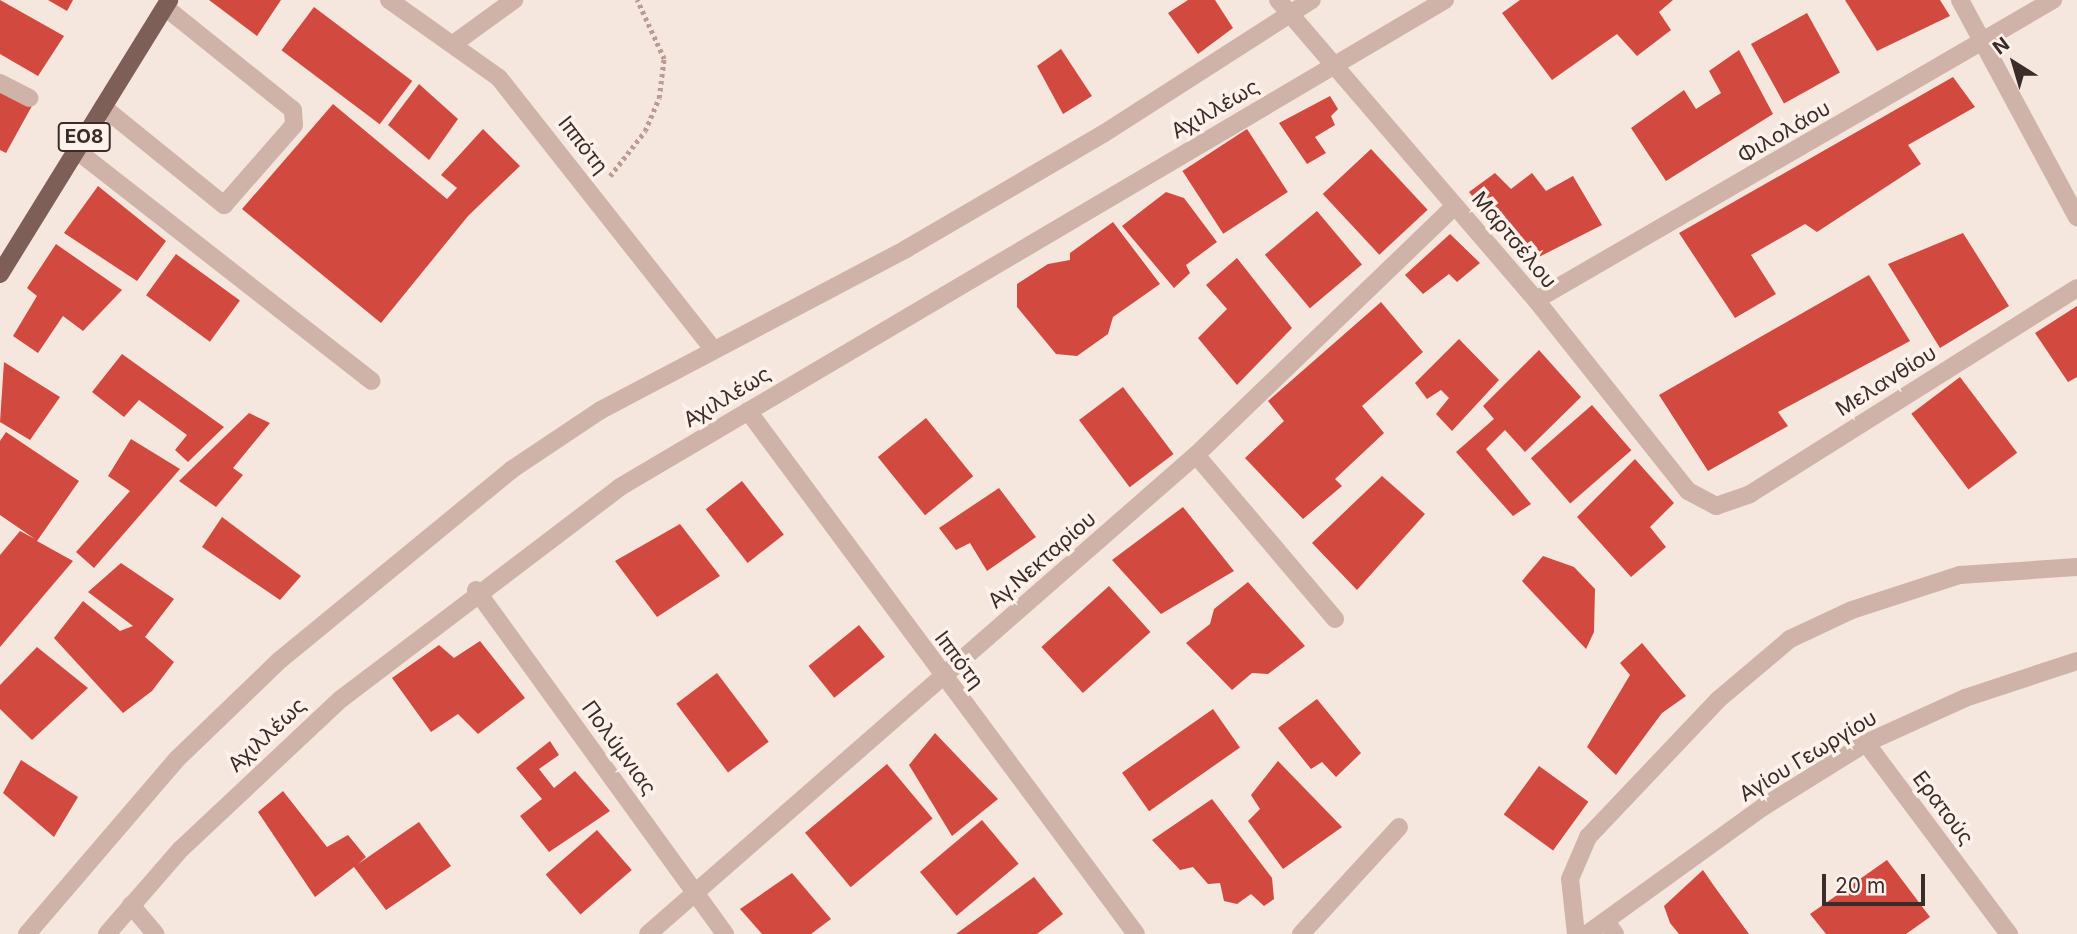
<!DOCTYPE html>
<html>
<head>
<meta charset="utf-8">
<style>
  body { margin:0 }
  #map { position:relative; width:2077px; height:934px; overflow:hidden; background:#f5e6de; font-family:Inter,sans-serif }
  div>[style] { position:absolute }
  .building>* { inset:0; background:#d1493f; transform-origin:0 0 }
  .path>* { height:4.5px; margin-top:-2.25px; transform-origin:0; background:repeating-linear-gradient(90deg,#bb9c92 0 3.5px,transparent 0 7px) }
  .service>* { height:18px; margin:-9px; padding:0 9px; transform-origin:9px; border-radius:9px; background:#cfb3a8 }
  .pedestrian>* { height:18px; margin:-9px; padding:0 9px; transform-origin:9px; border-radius:9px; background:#cfb3a8 }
  .minor>* { height:18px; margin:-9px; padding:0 9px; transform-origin:9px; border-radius:9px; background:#cfb3a8 }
  .tertiary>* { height:18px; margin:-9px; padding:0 9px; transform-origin:9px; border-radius:9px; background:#cfb3a8 }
  .primary>* { height:18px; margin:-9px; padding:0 9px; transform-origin:9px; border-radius:9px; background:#7e5f58 }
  span { translate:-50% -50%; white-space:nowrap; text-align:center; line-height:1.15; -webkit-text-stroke:7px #fcf1eb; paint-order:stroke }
  .shield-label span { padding:2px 5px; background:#fcf1eb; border:2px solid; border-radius:5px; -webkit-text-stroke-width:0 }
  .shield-label { font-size:19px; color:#3b2b29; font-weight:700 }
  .street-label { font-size:21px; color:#3b2b29 }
  .north { position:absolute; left:1979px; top:28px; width:70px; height:70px; -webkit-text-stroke:5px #fcf1eb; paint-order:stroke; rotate:323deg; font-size:19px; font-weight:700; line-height:28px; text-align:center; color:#3b2b29 }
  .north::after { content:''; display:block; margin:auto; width:24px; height:32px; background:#3b2b29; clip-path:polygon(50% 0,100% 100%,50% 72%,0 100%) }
  .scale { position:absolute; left:1822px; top:874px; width:103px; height:32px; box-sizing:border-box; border:4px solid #3b2b29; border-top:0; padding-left:9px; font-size:21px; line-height:24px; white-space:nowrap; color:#3b2b29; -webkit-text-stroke:5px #fcf1eb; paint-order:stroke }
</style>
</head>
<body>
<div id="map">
  <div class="building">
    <i style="clip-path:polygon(0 0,64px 36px,38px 76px,0 54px)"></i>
    <i style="clip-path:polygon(48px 0,73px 0,67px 11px)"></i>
    <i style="clip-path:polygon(209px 0,281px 0,257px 36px)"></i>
    <i style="clip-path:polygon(1188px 0,1215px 0,1233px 28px,1198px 54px,1168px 13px)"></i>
    <i style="clip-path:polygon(1520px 0,1673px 0,1659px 12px,1671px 30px,1637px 56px,1617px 34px,1552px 80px,1502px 13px)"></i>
    <i style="clip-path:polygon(1845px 0,1940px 0,1950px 16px,1877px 51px)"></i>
    <i style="left:314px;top:7px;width:123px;height:54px;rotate:37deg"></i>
    <i style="left:1807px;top:13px;width:68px;height:64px;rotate:61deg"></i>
    <i style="clip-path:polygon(1061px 49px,1092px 96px,1063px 114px,1037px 66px)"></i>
    <i style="clip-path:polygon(1739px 50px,1773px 114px,1666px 181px,1631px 128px,1684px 90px,1696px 109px,1721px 93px,1709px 71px)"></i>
    <i style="clip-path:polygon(1953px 77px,1975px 107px,1908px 145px,1921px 164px,1817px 232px,1805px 224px,1751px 255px,1776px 294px,1735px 318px,1679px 233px)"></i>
    <i style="clip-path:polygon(419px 84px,458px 119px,429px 160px,388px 125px)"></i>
    <i style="clip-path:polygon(0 86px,33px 104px,6px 153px,0 150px)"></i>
    <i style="clip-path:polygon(1330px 96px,1338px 109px,1331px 116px,1335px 125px,1315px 137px,1326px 153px,1307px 164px,1279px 123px)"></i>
    <i style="clip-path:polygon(333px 104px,447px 199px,457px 188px,441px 175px,483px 129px,520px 166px,468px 216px,381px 323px,242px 209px)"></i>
    <i style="left:1247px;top:129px;width:75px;height:77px;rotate:57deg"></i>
    <i style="left:1371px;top:149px;width:83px;height:66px;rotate:47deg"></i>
    <i style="clip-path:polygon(1495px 173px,1511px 189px,1532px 173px,1546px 191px,1573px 176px,1602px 225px,1525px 264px,1469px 192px)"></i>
    <i style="clip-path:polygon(98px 186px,166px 241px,137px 281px,64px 233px)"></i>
    <i style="clip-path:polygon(1166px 192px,1184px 198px,1217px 242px,1186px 265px,1190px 273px,1174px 288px,1122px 226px)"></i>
    <i style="left:1317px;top:211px;width:70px;height:68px;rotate:50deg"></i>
    <i style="clip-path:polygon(1113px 222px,1160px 284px,1113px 317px,1108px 334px,1077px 356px,1056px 354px,1017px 307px,1017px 284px,1048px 264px,1070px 260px,1070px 253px)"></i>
    <i style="clip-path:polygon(1963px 233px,2009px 306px,1940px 348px,1888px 264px)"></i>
    <i style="clip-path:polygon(1450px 234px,1480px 263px,1457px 282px,1449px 274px,1423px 294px,1405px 275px)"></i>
    <i style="clip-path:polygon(56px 244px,122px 290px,83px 331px,63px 316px,38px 353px,13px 336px,37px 296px,27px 288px)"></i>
    <i style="left:176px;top:254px;width:79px;height:51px;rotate:36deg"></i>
    <i style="clip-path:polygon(1237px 258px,1292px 328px,1237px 385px,1198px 338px,1227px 309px,1206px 285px)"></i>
    <i style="clip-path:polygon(1869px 275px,1910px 341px,1778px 412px,1788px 426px,1708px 471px,1659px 395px)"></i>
    <i style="clip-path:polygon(1381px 302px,1423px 352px,1362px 406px,1384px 433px,1335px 479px,1342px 486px,1303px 519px,1245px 458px,1284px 421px,1268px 401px)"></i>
    <i style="clip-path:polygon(2077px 306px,2077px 377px,2068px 382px,2035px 333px)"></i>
    <i style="clip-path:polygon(1459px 339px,1499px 380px,1452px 431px,1436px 414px,1449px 398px,1441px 390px,1427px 399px,1415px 383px)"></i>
    <i style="clip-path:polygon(1539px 350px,1581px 397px,1525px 452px,1505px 430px,1486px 449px,1531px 504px,1513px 516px,1456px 452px,1494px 419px,1483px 406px)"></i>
    <i style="clip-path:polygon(122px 354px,224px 427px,188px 462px,175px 450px,187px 435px,139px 400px,124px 417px,92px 392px)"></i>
    <i style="clip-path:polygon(4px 362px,60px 397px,30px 440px,0 422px)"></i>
    <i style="left:1960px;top:377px;width:95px;height:61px;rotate:53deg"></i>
    <i style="left:1123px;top:387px;width:84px;height:55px;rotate:53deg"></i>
    <i style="left:1592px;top:405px;width:60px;height:81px;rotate:49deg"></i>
    <i style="clip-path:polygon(249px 413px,270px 423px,233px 468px,243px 475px,216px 507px,179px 481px)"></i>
    <i style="left:926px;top:418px;width:75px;height:62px;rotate:51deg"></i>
    <i style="clip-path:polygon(6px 432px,79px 481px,37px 541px,73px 561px,0 647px,0 555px,20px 531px,35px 539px,0 515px,0 441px)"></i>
    <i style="clip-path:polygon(131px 439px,180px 469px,94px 568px,76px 552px,130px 491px,108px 476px)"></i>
    <i style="clip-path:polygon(1635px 459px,1674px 503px,1650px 527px,1666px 547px,1631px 577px,1577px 517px)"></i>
    <i style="clip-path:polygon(1382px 476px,1425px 514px,1357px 590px,1312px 543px)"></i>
    <i style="left:742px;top:481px;width:68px;height:46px;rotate:52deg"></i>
    <i style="clip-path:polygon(999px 488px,1036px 537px,987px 571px,970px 543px,956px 550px,939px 528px)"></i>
    <i style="clip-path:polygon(1183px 507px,1234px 571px,1161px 614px,1112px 560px)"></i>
    <i style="clip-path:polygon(222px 517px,301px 576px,280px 600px,202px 547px)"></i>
    <i style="clip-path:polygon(680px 524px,720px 576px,657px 617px,615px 561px)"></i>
    <i style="clip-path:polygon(1543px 556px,1574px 567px,1595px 589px,1594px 632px,1586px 649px,1522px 581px)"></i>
    <i style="clip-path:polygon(121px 563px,174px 599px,145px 637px,174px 662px,152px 691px,123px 713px,54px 638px,83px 601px,120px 631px,133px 626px,88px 592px)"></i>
    <i style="clip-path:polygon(1248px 582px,1305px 646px,1268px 674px,1252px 673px,1232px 690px,1186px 643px,1210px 624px,1214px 609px)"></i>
    <i style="left:1109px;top:586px;width:62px;height:91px;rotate:48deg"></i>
    <i style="left:859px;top:625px;width:41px;height:65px;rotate:51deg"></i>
    <i style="clip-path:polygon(480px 641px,525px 698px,478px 734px,458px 714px,431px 732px,392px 678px,439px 645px,454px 658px)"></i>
    <i style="clip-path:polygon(1642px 643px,1686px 696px,1662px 713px,1616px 775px,1587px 747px,1630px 675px,1620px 663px)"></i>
    <i style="clip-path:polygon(37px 647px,88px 688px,32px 740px,0 709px,0 685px)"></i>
    <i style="left:717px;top:673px;width:86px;height:51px;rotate:53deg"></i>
    <i style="clip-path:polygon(1317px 699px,1361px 753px,1336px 777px,1322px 762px,1311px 769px,1278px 728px)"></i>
    <i style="left:1213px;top:709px;width:47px;height:111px;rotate:55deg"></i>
    <i style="clip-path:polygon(935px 733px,998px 799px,952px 836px,909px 765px)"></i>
    <i style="clip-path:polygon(550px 741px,559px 755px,539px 769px,554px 788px,575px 771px,610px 811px,549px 852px,520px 816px,542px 799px,516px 768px)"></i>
    <i style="clip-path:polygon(21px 760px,78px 797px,54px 837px,3px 793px)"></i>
    <i style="clip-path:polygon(1278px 761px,1342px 827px,1283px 869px,1248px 821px,1260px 809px,1251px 795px)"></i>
    <i style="left:887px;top:764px;width:71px;height:107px;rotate:50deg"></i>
    <i style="left:1539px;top:766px;width:61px;height:60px;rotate:36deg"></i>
    <i style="clip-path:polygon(283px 791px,327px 847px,348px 835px,366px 857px,358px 864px,419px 822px,451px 866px,386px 910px,354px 867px,315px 897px,258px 812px)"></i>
    <i style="clip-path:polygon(1212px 799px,1272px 878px,1274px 899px,1264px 906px,1251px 894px,1237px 904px,1224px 901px,1220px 883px,1208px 884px,1193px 867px,1180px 870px,1152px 840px)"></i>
    <i style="left:982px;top:820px;width:57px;height:81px;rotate:50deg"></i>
    <i style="left:597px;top:830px;width:53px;height:68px;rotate:49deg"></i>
    <i style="clip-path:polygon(1887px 860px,1930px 917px,1906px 934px,1826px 934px,1810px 914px)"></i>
    <i style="clip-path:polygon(1703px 870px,1714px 886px,1749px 934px,1679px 934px,1670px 923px,1664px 906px)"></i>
    <i style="clip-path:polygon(792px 873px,831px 919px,811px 934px,762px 934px,740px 909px)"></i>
    <i style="clip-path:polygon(1034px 877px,1063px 914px,1037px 934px,956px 934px)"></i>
  </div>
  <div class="path">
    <i style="left:610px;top:176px;width:57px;rotate:-52.1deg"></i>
    <i style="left:645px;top:131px;width:36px;rotate:-67deg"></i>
    <i style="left:659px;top:98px;width:39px;rotate:-83deg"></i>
    <i style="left:664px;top:59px;width:65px;rotate:-114.6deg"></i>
  </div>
  <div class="service">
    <i style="left:0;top:83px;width:33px;rotate:27deg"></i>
    <i style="left:103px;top:107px;width:156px;rotate:39deg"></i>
    <i style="left:224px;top:205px;width:106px;rotate:-48.8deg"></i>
    <i style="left:294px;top:125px;width:15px;rotate:-94deg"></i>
    <i style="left:293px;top:110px;width:164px;rotate:-141.2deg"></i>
  </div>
  <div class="pedestrian">
    <i style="left:456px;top:42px;width:72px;rotate:-35.9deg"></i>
  </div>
  <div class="minor">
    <i style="left:389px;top:0;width:135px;rotate:35.3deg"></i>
    <i style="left:499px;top:78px;width:344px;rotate:51.7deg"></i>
    <i style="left:1278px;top:0;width:396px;rotate:49.3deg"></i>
    <i style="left:1536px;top:300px;width:244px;rotate:51.5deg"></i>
    <i style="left:1688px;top:491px;width:32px;rotate:28deg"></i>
    <i style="left:1716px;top:506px;width:36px;rotate:-19deg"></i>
    <i style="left:1750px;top:494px;width:386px;rotate:-32.2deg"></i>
    <i style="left:1960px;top:0;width:247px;rotate:61.7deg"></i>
    <i style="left:76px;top:150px;width:375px;rotate:38deg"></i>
    <i style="left:1536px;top:300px;width:598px;rotate:-30.13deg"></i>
    <i style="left:748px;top:411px;width:651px;rotate:53.43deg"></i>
    <i style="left:1196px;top:455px;width:215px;rotate:49.7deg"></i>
    <i style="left:476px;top:590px;width:425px;rotate:54.1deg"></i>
    <i style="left:1866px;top:743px;width:239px;rotate:53.2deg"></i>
    <i style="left:131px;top:905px;width:38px;rotate:50deg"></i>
    <i style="left:1606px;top:922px;width:15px;rotate:53deg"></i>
    <i style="left:27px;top:934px;width:230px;rotate:-49.4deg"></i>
    <i style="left:177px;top:759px;width:143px;rotate:-43.9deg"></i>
    <i style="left:280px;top:660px;width:299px;rotate:-39.4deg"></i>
    <i style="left:511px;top:470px;width:108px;rotate:-33.7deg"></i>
    <i style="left:601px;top:410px;width:345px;rotate:-27.8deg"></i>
    <i style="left:906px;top:249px;width:228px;rotate:-30.3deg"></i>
    <i style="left:1103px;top:134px;width:248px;rotate:-32.7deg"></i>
    <i style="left:107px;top:934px;width:113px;rotate:-49deg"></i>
    <i style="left:181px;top:849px;width:219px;rotate:-43.2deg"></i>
    <i style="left:341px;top:699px;width:350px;rotate:-37.2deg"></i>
    <i style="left:620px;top:487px;width:958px;rotate:-30.55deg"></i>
    <i style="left:648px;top:934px;width:728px;rotate:-41.16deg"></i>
    <i style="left:1196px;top:455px;width:359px;rotate:-43.9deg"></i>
    <i style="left:1301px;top:934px;width:145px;rotate:-47.5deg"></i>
    <i style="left:1576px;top:934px;width:55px;rotate:-96.2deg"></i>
    <i style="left:1570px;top:879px;width:46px;rotate:-66.8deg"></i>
    <i style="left:1588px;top:837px;width:190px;rotate:-46.5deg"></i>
    <i style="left:1719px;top:699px;width:93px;rotate:-40.2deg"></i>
    <i style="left:1790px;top:639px;width:68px;rotate:-25.1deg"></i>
    <i style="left:1852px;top:610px;width:114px;rotate:-18deg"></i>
    <i style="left:1960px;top:575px;width:117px;rotate:-3.9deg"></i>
  </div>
  <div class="tertiary">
    <i style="left:1587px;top:934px;width:217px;rotate:-35.8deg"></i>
    <i style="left:1763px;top:807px;width:121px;rotate:-31.9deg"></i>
    <i style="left:1866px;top:743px;width:109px;rotate:-24.4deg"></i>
    <i style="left:1965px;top:698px;width:118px;rotate:-18.3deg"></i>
  </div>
  <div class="primary">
    <i style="left:0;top:274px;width:322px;rotate:-58.3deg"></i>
  </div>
  <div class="shield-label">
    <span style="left:84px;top:137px">ΕΟ8</span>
  </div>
  <div class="street-label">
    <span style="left:1215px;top:109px;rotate:-30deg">Αχιλλέως</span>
    <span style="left:1784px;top:132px;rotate:-30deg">Φιλολάου</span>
    <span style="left:583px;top:145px;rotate:52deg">Ιππότη</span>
    <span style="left:1514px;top:240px;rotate:50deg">Μαρτσέλου</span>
    <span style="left:1886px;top:381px;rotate:-32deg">Μελανθίου</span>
    <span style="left:727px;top:397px;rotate:-31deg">Αχιλλέως</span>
    <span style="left:1042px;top:560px;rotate:-41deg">Αγ.Νεκταρίου</span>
    <span style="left:959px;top:660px;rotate:53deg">Ιππότη</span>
    <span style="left:267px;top:735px;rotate:-43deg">Αχιλλέως</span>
    <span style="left:619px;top:748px;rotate:54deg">Πολύμνιας</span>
    <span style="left:1808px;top:756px;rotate:-31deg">Αγίου Γεωργίου</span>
    <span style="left:1943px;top:808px;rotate:53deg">Ερατούς</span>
  </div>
  <div class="north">N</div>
  <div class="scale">20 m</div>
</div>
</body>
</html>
